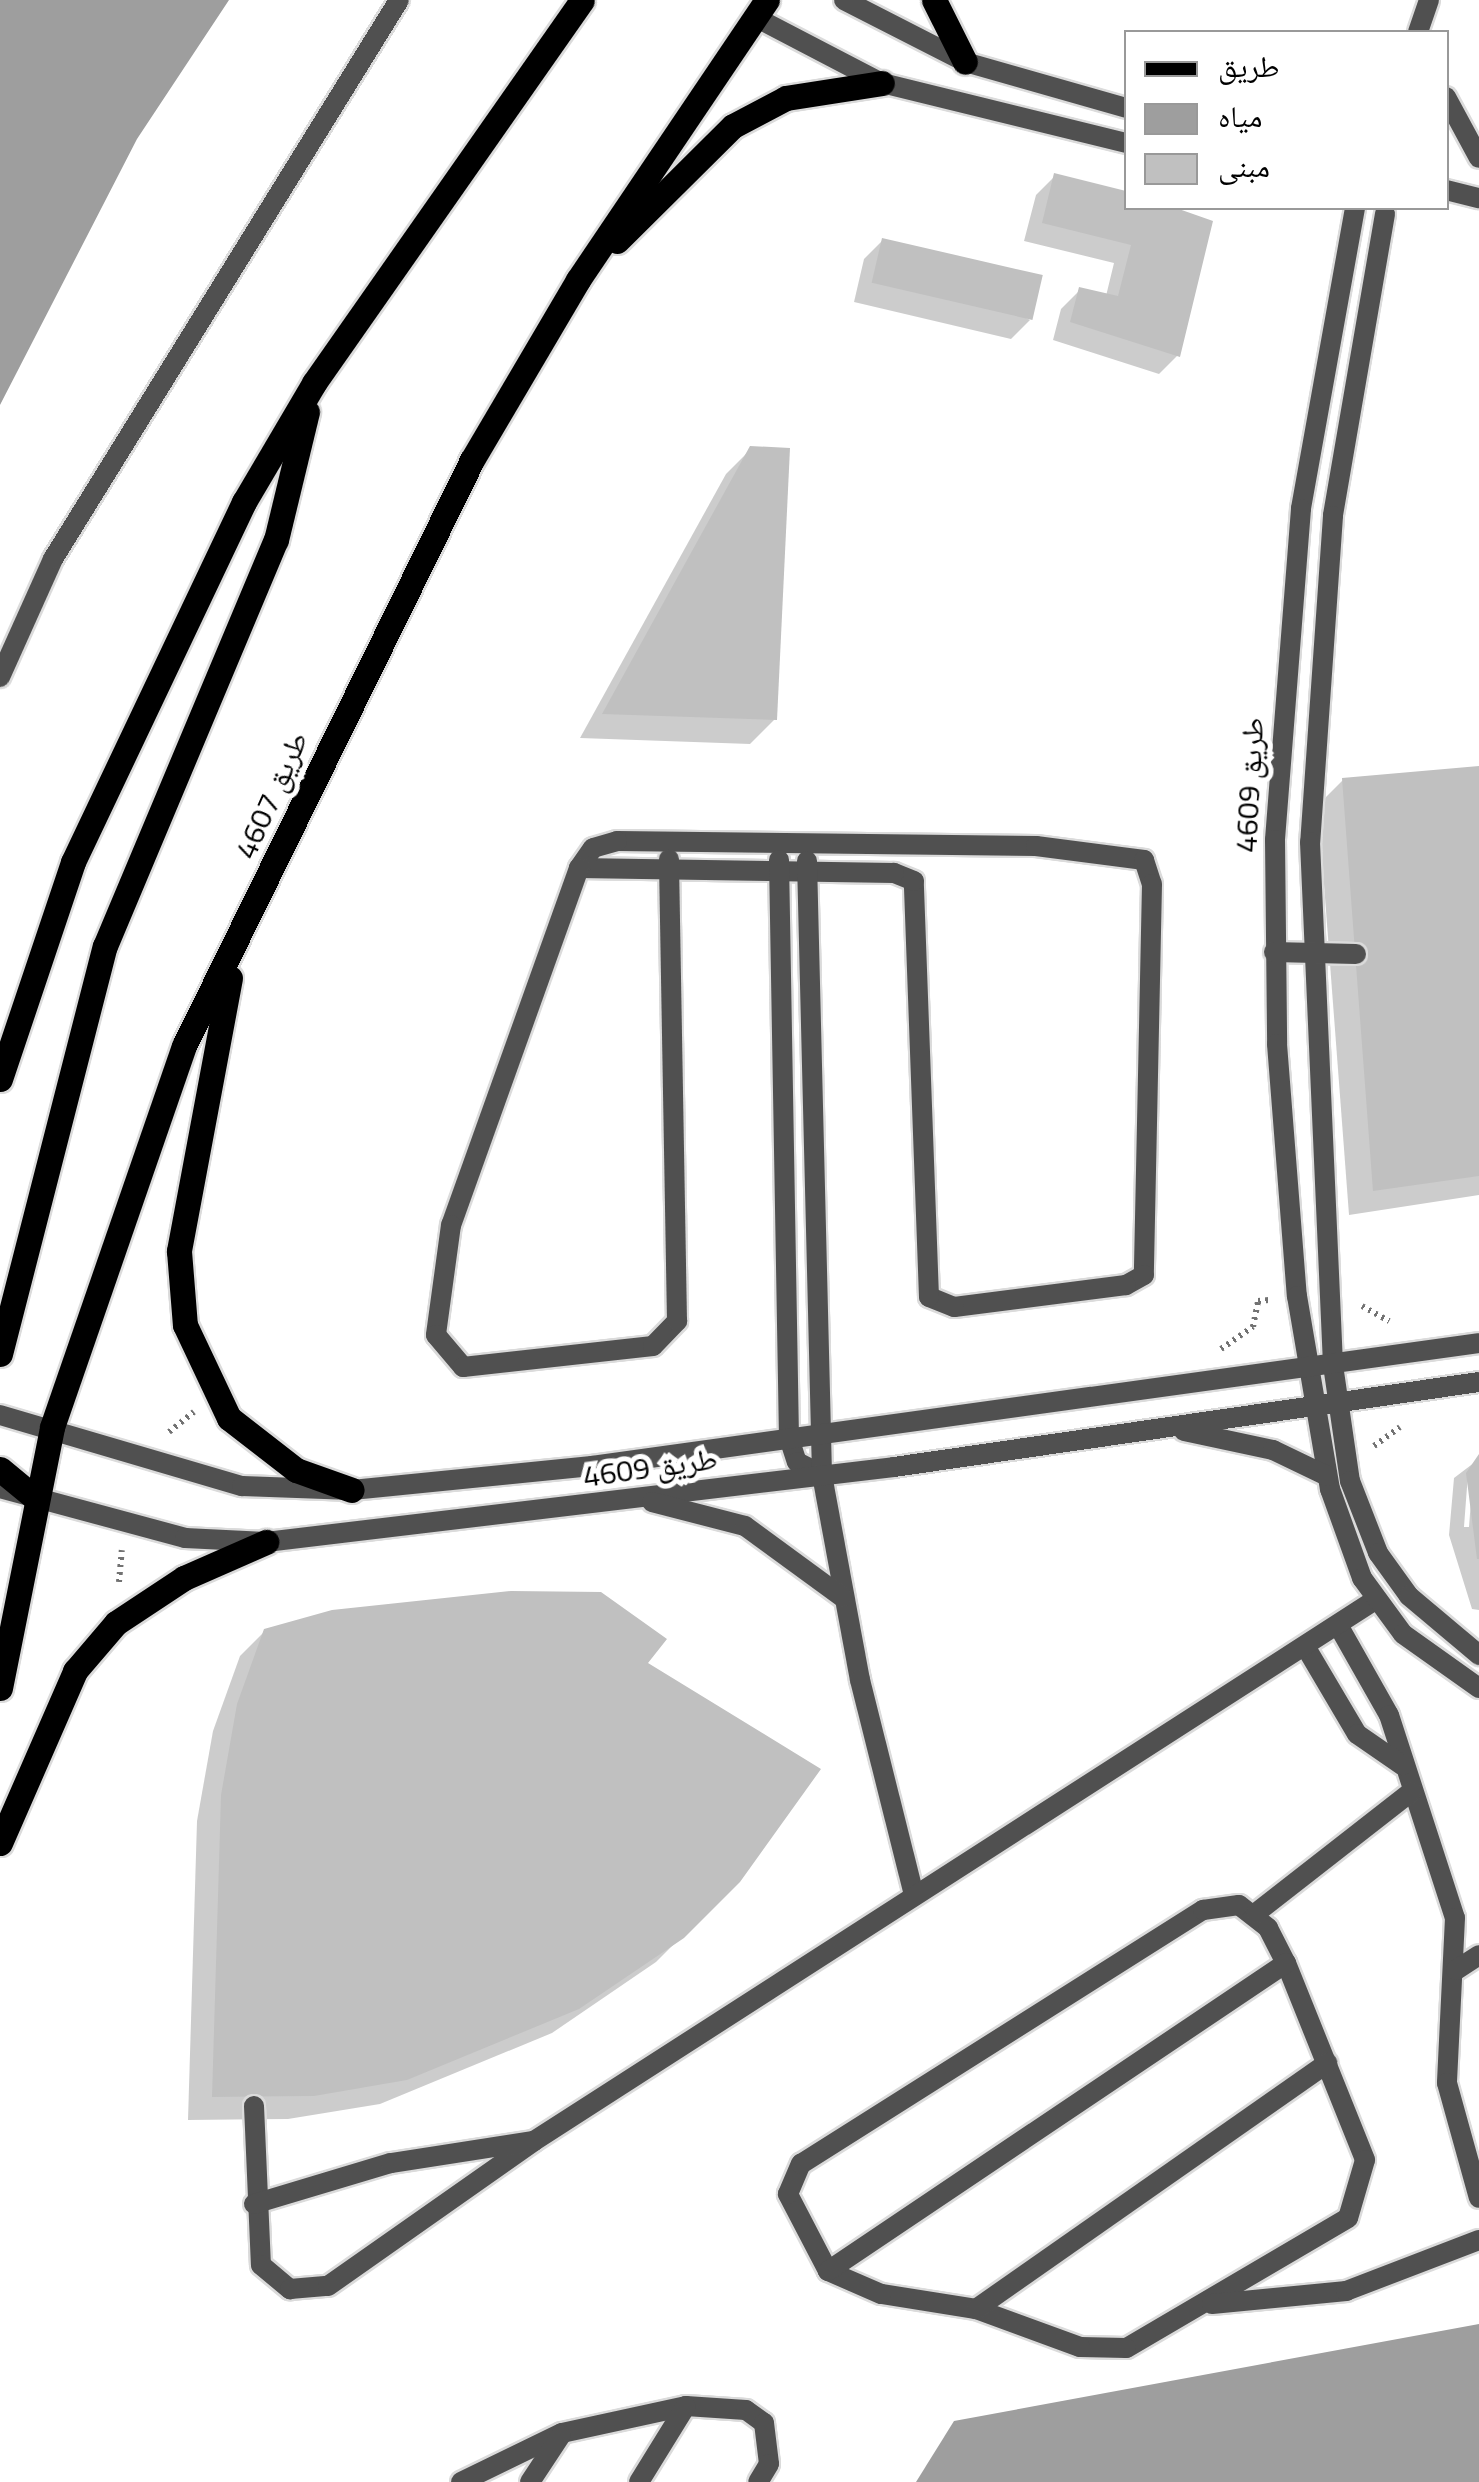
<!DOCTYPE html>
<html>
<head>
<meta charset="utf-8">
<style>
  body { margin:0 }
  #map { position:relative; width:1479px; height:2482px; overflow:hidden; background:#fff; font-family:"Titillium Web","Noto Naskh Arabic",sans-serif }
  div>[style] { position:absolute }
  .water>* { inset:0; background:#9e9e9e }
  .shadow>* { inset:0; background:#0003 }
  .building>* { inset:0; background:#c0c0c0; transform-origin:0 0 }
  .path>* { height:6px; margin-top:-3px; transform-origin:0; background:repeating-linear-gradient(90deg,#727272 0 2.5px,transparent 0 7.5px) }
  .roads { filter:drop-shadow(2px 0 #dbdbdb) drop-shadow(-2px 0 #dbdbdb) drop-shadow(0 2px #dbdbdb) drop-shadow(0 -2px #dbdbdb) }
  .service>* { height:20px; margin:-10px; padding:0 10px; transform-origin:10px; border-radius:10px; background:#505050 }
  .minor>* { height:20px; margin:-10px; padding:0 10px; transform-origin:10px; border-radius:10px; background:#505050 }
  .tertiary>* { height:20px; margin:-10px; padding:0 10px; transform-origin:10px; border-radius:10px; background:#505050 }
  .primary>* { height:25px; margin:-12.5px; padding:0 12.5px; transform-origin:12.5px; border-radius:12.5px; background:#000 }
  span { translate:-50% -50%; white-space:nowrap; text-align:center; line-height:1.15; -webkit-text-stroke:10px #fff; paint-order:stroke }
  .street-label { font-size:30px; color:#000 }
  .legend { position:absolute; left:1124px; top:30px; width:325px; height:180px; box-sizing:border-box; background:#fff; border:2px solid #999; margin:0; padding:12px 18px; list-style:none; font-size:30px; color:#000 }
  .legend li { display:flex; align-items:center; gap:20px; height:50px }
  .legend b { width:50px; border:2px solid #999 }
</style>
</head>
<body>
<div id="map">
  <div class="water">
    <i style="clip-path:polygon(0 0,229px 0,137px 139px,0 405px)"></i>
    <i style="clip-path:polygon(1479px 2324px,1479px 2482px,916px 2482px,954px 2421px)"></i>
  </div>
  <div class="shadow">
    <i style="clip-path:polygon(1055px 176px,1126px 193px,1126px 208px,1173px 208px,1178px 355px,1159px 374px,1053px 340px,1061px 309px,1080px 290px,1106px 296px,1114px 263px,1024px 241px,1036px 195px)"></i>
    <i style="clip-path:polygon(883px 240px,1030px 320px,1011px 339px,854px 302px,864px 259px)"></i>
    <i style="clip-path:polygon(751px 449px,775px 719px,750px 744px,580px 738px,726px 474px)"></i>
    <i style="clip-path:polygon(1479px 768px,1479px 1195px,1349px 1215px,1318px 805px,1343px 780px)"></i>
    <i style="clip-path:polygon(evenodd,1479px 1459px,1479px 1610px,1472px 1609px,1449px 1535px,1454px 1478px,1479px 1459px,1468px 1474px,1473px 1474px,1469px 1527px,1464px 1527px,1468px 1474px)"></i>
    <i style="clip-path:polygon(265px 1631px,644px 1664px,738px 1880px,656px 1962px,552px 2033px,380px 2104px,288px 2119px,188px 2120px,197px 1821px,213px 1731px,240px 1656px)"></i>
  </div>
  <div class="building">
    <i style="clip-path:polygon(1054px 173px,1126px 191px,1126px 208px,1176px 208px,1213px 221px,1180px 357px,1070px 322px,1079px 287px,1118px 296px,1131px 245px,1042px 223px)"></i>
    <i style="left:882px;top:238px;width:165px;height:46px;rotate:13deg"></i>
    <i style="clip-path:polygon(750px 446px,790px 448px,777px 720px,602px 714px)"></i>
    <i style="clip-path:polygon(1479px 766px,1479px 1176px,1373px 1191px,1342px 778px)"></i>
    <i style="clip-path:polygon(1479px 1454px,1479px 1559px,1477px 1559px,1466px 1473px)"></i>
    <i style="clip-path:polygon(511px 1591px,601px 1592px,667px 1639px,648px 1663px,821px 1769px,740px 1882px,684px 1938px,579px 2009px,407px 2080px,314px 2096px,212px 2097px,221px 1795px,237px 1704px,264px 1629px,332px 1610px)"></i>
  </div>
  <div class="path">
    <i style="left:1362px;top:1306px;width:31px;rotate:29deg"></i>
    <i style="left:1221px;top:1349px;width:39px;rotate:-35deg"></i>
    <i style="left:1253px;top:1327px;width:26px;rotate:-79deg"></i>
    <i style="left:1258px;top:1301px;width:11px;rotate:-5deg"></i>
    <i style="left:169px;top:1432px;width:32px;rotate:-39deg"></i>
    <i style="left:1374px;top:1446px;width:32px;rotate:-36deg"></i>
    <i style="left:119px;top:1582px;width:32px;rotate:-85deg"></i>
  </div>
  <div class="roads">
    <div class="service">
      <i style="left:0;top:677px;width:129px;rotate:-65.8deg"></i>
      <i style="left:53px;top:559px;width:657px;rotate:-58.24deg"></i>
      <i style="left:617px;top:841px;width:419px;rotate:0.7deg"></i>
      <i style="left:1036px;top:846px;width:109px;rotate:7.4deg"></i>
      <i style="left:1144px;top:860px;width:25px;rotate:72deg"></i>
      <i style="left:1152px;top:884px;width:391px;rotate:91.2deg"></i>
      <i style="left:1144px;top:1275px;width:21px;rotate:151deg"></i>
      <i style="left:1126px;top:1285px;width:173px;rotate:172.7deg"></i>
      <i style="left:954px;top:1307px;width:27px;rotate:-158deg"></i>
      <i style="left:929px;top:1297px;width:416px;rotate:-92.1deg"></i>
      <i style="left:914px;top:881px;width:22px;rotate:-158deg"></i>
      <i style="left:894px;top:873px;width:315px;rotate:-179.1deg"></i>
      <i style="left:579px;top:868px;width:24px;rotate:-55deg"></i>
      <i style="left:593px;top:848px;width:25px;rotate:-16deg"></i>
      <i style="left:779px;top:860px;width:578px;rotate:89.01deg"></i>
      <i style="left:789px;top:1438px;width:25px;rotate:72deg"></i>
      <i style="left:797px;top:1462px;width:28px;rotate:27deg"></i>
      <i style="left:807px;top:861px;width:614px;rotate:88.6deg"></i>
      <i style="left:822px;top:1475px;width:208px;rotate:79.5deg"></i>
      <i style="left:860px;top:1680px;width:222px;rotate:75.9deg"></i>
      <i style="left:579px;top:868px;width:379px;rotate:109.7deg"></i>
      <i style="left:451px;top:1225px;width:111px;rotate:97.8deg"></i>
      <i style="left:436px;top:1335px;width:42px;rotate:49.8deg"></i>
      <i style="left:463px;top:1367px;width:191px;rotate:-6.3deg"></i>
      <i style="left:653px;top:1346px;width:35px;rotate:-46deg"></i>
      <i style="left:677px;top:1321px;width:462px;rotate:-91deg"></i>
      <i style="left:1338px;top:1625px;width:103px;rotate:60.5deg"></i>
      <i style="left:1389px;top:1715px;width:213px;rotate:72deg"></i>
      <i style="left:1455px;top:1918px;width:165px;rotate:92.8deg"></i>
      <i style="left:1447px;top:2083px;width:119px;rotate:74.5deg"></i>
      <i style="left:1305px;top:1646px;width:102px;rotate:59.4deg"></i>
      <i style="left:1357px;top:1734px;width:55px;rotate:34.6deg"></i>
      <i style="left:1239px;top:1905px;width:37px;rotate:38deg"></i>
      <i style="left:1268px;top:1928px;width:39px;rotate:63deg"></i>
      <i style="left:1286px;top:1963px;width:212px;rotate:68.1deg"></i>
      <i style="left:1365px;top:2160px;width:60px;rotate:106.3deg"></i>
      <i style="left:1348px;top:2218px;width:257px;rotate:149.6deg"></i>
      <i style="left:1126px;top:2348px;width:46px;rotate:-178.8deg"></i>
      <i style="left:1080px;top:2347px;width:111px;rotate:-159.9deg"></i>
      <i style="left:976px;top:2309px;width:96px;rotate:-171deg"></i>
      <i style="left:881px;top:2294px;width:58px;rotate:-156.5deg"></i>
      <i style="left:828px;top:2271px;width:87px;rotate:-117.5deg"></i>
      <i style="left:788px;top:2194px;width:33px;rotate:-67deg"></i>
      <i style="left:801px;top:2164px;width:476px;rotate:-32.3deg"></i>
      <i style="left:1203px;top:1910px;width:36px;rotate:-8deg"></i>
      <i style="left:1256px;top:1913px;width:197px;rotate:-38deg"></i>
      <i style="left:1456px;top:1970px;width:27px;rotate:-33deg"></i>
      <i style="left:254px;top:2106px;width:159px;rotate:87.5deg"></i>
      <i style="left:261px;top:2265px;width:38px;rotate:40deg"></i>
      <i style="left:290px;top:2289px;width:38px;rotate:-5deg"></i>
      <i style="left:328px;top:2286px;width:252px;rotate:-35.1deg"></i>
      <i style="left:534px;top:2141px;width:1000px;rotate:-32.75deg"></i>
      <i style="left:254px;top:2204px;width:143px;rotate:-16.7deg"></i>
      <i style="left:391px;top:2163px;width:144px;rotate:-8.8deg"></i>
      <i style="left:828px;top:2271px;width:552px;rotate:-33.92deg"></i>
      <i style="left:1212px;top:2304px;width:135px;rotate:-5.5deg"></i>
      <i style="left:1346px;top:2291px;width:142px;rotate:-21deg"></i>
      <i style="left:976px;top:2309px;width:429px;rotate:-35deg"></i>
      <i style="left:461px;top:2482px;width:112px;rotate:-25.9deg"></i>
      <i style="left:562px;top:2433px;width:127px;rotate:-12.3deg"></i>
      <i style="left:686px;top:2406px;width:60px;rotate:3.8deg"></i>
      <i style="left:746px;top:2410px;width:22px;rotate:36deg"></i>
      <i style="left:764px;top:2423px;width:41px;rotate:83deg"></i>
      <i style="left:769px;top:2464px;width:21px;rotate:121deg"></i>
      <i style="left:530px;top:2482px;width:56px;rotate:-56.6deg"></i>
      <i style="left:639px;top:2482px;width:89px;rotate:-58.3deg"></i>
    </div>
    <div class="minor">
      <i style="left:844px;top:0;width:136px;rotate:27.1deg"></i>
      <i style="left:965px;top:62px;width:167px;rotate:15.9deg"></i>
      <i style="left:755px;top:17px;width:143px;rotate:27.5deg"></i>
      <i style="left:882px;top:83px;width:251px;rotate:13.8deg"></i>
      <i style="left:1418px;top:32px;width:34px;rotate:-71deg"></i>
      <i style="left:1446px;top:97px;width:69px;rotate:61.6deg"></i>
      <i style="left:1446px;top:190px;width:34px;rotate:14deg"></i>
      <i style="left:1355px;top:208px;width:306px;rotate:100.2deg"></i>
      <i style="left:1301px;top:509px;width:332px;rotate:94.5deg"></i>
      <i style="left:1275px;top:840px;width:204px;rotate:89.4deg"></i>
      <i style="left:1277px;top:1044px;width:253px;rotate:85.5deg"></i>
      <i style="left:1297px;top:1296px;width:196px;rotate:80.3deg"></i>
      <i style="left:1330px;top:1489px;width:95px;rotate:70.2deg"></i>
      <i style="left:1362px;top:1578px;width:69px;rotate:53.8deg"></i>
      <i style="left:1403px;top:1634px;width:93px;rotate:35.4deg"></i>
      <i style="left:1385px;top:214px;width:306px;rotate:99.8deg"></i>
      <i style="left:1333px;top:516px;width:327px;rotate:94deg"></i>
      <i style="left:1310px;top:842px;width:524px;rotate:87.48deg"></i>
      <i style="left:1333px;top:1365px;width:117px;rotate:81.7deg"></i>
      <i style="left:1350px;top:1481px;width:77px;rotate:68.7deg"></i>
      <i style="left:1378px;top:1553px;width:53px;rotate:54.2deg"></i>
      <i style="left:1409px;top:1596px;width:92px;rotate:40.1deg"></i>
      <i style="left:1274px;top:952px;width:82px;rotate:1.4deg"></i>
    </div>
    <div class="tertiary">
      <i style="left:0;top:1415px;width:252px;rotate:16.4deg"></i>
      <i style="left:242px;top:1486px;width:110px;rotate:2.1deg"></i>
      <i style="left:352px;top:1490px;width:241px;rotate:-5.7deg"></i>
      <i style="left:592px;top:1466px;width:895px;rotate:-7.89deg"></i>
      <i style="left:1184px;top:1431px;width:91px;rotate:12.1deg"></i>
      <i style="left:1273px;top:1450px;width:60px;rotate:25.7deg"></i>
      <i style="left:0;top:1488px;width:192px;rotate:15.1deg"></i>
      <i style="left:185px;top:1538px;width:81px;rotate:2.8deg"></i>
      <i style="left:266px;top:1542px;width:632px;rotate:-6.81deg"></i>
      <i style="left:894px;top:1467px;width:591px;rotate:-8.27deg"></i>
      <i style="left:652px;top:1502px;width:96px;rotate:14.5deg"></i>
      <i style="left:745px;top:1526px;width:120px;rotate:36.2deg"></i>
    </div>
    <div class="primary">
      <i style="left:934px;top:0;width:69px;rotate:63.4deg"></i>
      <i style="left:617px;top:241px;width:163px;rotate:-44.8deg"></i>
      <i style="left:733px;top:126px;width:60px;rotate:-27.8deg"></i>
      <i style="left:786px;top:98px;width:97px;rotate:-8.9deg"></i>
      <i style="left:230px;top:978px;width:278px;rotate:100.6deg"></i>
      <i style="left:179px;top:1251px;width:74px;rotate:85.4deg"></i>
      <i style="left:185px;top:1325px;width:103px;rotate:64.7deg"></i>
      <i style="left:229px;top:1418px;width:85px;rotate:37.8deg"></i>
      <i style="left:296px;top:1470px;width:59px;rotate:19.7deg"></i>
      <i style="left:0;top:1079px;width:229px;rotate:-71.4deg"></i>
      <i style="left:73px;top:862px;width:399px;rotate:-64.6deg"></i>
      <i style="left:244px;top:502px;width:138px;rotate:-59.5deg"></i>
      <i style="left:314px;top:383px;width:467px;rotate:-55deg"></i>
      <i style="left:0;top:1354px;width:421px;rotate:-75.6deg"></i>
      <i style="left:105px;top:946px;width:441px;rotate:-67.2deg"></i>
      <i style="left:276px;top:540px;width:132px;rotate:-76.4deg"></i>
      <i style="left:0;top:1469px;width:45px;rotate:39.6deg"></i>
      <i style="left:0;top:1688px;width:266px;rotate:-78.7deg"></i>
      <i style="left:52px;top:1427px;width:403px;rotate:-70.9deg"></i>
      <i style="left:184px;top:1046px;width:653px;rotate:-63.83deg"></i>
      <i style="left:472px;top:460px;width:209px;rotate:-59.5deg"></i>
      <i style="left:578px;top:280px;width:338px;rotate:-56deg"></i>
      <i style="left:0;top:1843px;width:188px;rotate:-66.4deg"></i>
      <i style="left:75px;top:1671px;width:63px;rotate:-49.5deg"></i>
      <i style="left:116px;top:1623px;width:82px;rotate:-33.5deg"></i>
      <i style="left:184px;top:1578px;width:90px;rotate:-23.7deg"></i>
    </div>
  </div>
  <div class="street-label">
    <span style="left:1249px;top:785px;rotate:-87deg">طريق 4609</span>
    <span style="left:271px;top:795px;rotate:-66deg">طريق 4607</span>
    <span style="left:650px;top:1467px;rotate:-8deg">طريق 4609</span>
  </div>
  <ul class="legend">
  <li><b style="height:12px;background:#000"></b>طريق</li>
  <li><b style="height:28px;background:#9e9e9e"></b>مياه</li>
  <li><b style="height:28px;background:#c0c0c0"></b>مبنى</li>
  </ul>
</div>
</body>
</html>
